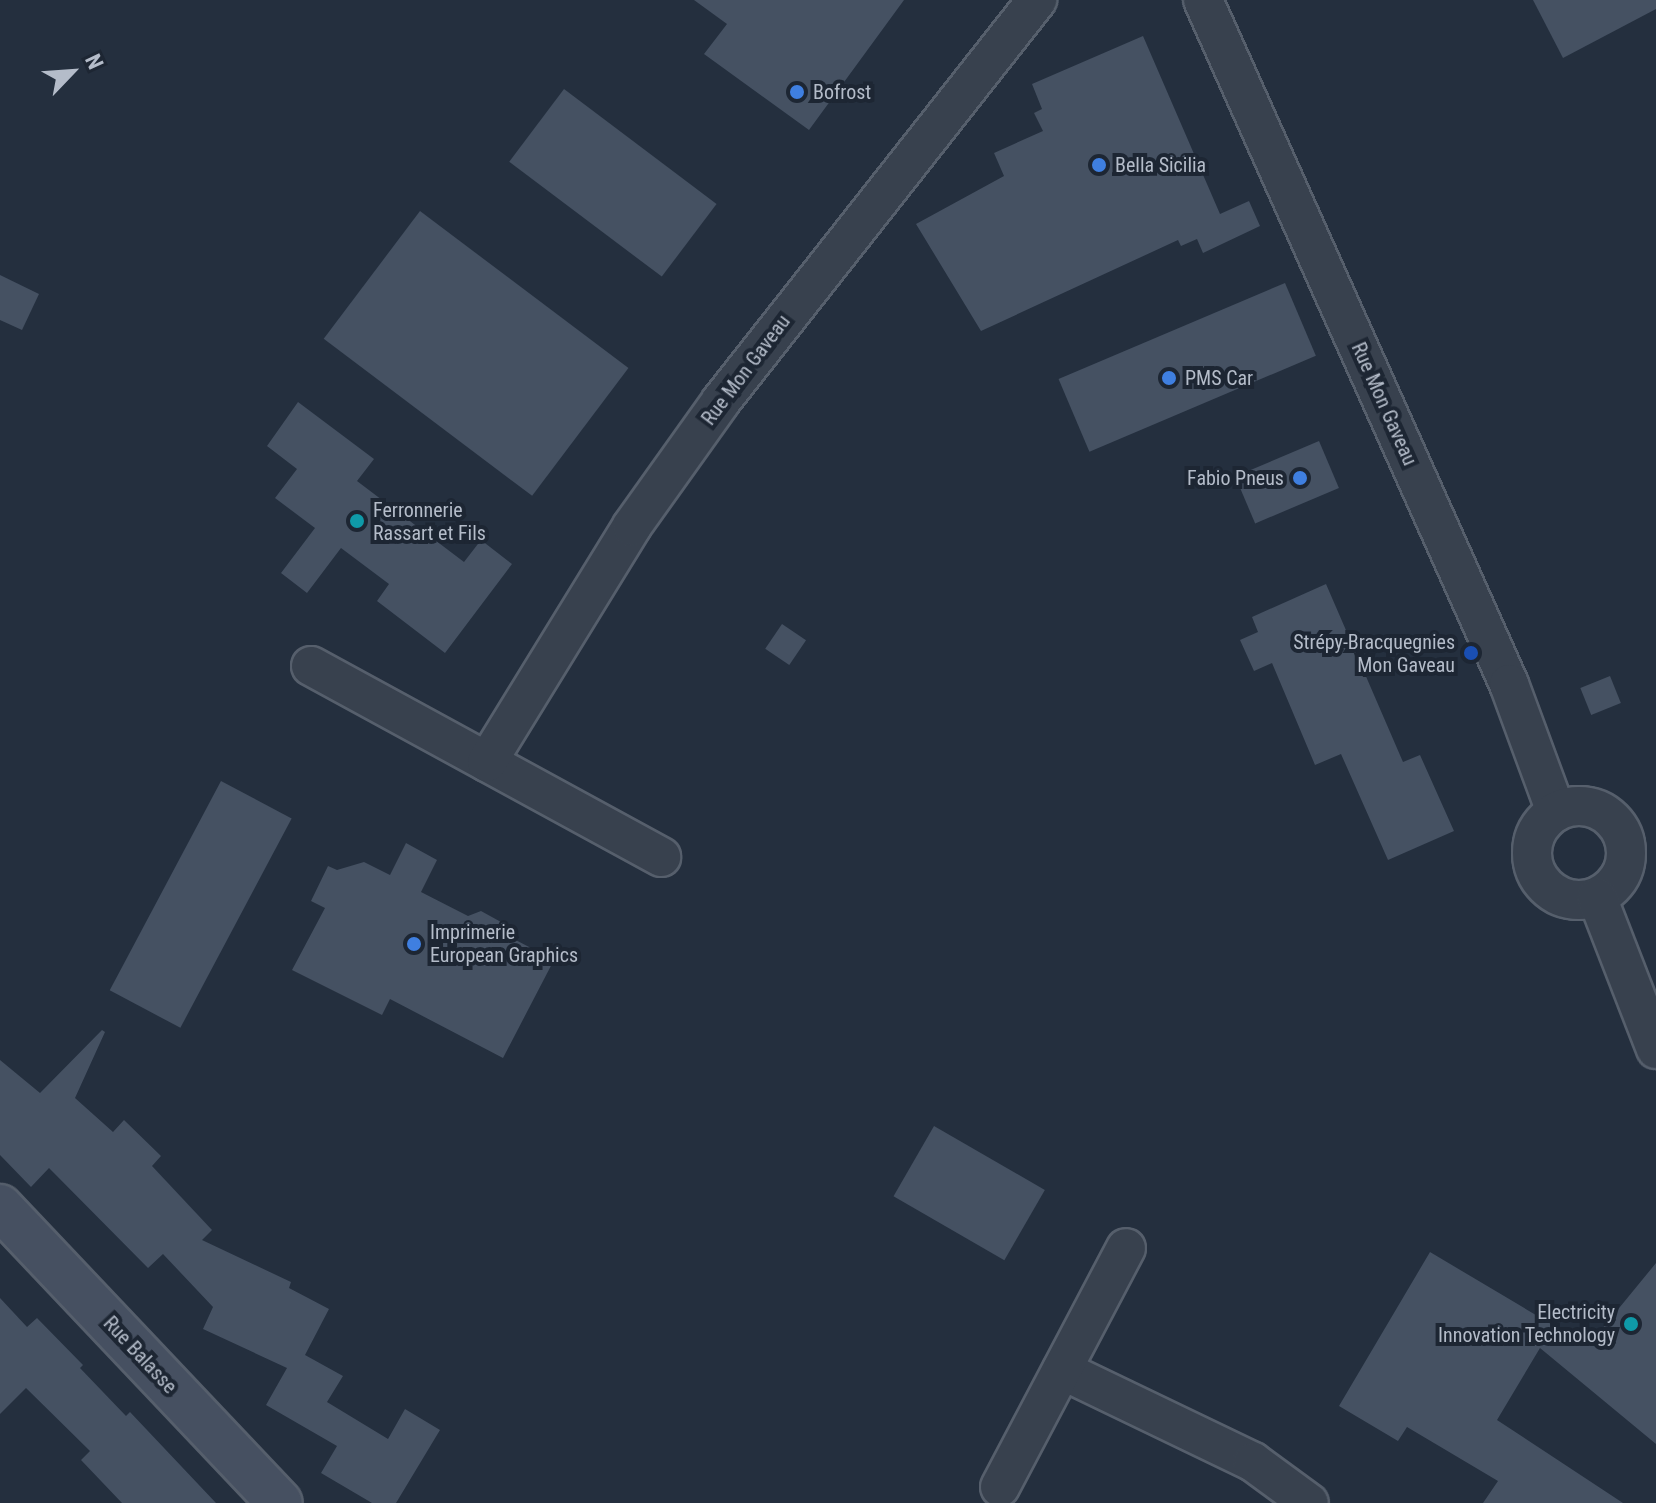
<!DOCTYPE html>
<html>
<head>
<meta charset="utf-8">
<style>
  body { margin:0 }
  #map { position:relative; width:1656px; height:1503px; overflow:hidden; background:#242f3e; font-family:"Roboto Condensed",sans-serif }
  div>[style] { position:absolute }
  .building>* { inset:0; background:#455162; transform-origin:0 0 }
  .roads { filter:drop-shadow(2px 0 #565f6c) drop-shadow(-2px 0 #565f6c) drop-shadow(0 2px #565f6c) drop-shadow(0 -2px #565f6c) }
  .street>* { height:38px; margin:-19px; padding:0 19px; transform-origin:19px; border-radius:19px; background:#38414e }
  .street>.ring { margin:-19px; padding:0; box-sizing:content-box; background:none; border:38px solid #38414e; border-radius:50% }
  .secondary>* { height:44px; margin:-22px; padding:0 22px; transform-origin:22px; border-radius:22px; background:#465061 }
  .dots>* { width:22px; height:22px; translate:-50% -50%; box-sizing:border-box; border:4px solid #1d2633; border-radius:50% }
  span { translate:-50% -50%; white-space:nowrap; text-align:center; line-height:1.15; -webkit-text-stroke:8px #1d2633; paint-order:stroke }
  .poi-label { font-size:20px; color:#b4bcc9 }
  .left { translate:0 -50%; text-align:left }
  .right { translate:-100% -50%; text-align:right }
  .street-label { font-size:20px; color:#b4bcc9 }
  .north { position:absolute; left:32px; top:32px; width:80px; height:80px; -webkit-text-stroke:6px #1d2633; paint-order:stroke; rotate:65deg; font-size:22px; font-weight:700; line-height:32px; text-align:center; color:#b4bcc9 }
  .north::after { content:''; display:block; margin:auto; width:28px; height:36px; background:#b4bcc9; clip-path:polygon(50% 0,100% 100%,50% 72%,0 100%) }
</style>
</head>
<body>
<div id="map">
  <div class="building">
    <i style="clip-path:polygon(694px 0,904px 0,809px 130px,704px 54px,727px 24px)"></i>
    <i style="clip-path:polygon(1533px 0,1656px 0,1656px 9px,1563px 58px)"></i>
    <i style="clip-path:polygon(1143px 36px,1220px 214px,1249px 201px,1260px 226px,1203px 253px,1197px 239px,1181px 246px,1178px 240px,981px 331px,916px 224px,1004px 176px,994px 153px,1043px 131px,1034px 113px,1042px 109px,1032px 84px)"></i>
    <i style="left:564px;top:89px;width:191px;height:91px;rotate:37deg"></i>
    <i style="left:420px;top:211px;width:261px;height:160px;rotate:37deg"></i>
    <i style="clip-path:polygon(0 275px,39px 294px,22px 330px,0 320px)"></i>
    <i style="left:1285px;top:283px;width:79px;height:246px;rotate:67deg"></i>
    <i style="clip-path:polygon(298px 402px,374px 459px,357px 481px,464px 562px,481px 540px,512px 564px,445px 653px,377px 601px,389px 584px,341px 548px,307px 593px,281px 573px,315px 528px,275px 498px,297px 469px,267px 446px)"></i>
    <i style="left:1319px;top:441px;width:51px;height:91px;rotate:67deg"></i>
    <i style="clip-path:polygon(1326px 584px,1403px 762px,1420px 755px,1454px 831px,1388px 860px,1341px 754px,1315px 765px,1272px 663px,1254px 671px,1240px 640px,1258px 632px,1252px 617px)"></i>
    <i style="left:782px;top:624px;width:29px;height:30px;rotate:34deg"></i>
    <i style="left:1610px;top:676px;width:29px;height:32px;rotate:68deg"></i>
    <i style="left:221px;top:781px;width:80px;height:237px;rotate:28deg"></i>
    <i style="clip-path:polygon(406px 843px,437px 860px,421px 892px,468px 916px,481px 911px,501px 922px,506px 935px,554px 960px,503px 1058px,390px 999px,382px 1015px,292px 970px,325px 908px,311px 901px,328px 866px,337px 870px,364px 862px,390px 875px)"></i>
    <i style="clip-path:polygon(102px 1030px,105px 1032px,75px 1098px,113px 1132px,124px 1120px,161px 1156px,152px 1166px,212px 1230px,202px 1240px,291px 1282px,289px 1288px,329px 1309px,305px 1355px,343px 1376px,327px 1402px,388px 1439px,405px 1409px,440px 1430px,396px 1503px,372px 1503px,321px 1473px,337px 1446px,266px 1405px,287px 1368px,203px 1329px,213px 1307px,163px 1254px,148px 1268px,49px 1168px,31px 1187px,0 1155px,0 1060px,40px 1093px)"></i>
    <i style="left:934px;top:1126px;width:128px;height:81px;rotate:30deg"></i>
    <i style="clip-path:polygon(1430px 1252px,1588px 1346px,1656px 1263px,1656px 1444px,1540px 1348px,1497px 1420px,1623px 1503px,1483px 1503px,1498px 1481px,1407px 1427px,1398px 1441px,1339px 1406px)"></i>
    <i style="clip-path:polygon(0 1298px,27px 1327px,37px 1318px,83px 1365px,80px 1368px,126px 1416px,130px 1412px,216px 1503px,122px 1503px,81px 1460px,90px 1451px,26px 1388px,0 1414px)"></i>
  </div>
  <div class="roads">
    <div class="street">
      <i style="left:1203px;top:0;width:749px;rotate:65.9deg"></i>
      <i style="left:1509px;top:684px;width:136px;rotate:69.8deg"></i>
      <i style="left:311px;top:666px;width:399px;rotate:28.6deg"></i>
      <i style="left:487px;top:762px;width:277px;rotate:-58.4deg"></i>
      <i style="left:632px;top:526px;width:153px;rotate:-54.5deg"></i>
      <i style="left:721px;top:401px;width:511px;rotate:-51.76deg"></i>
      <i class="ring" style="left:1532px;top:806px;width:56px;height:56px"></i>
      <i style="left:1597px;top:897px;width:163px;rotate:68.8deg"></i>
      <i style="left:1062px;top:1370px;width:212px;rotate:25.7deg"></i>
      <i style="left:1253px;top:1462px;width:69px;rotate:36.2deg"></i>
      <i style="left:1000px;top:1487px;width:270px;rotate:-62.2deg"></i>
    </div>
    <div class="secondary">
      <i style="left:0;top:1207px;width:407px;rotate:46.6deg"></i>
    </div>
  </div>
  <div class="dots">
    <i style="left:797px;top:92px;background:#3f7fe0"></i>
    <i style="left:1099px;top:165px;background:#3f7fe0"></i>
    <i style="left:1169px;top:378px;background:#3f7fe0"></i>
    <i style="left:1300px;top:478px;background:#3f7fe0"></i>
    <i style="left:357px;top:521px;background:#0f9aa8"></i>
    <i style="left:1471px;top:653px;background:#1a4fb4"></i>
    <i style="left:414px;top:944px;background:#3f7fe0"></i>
    <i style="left:1631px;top:1324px;background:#0f9aa8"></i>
  </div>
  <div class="poi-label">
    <span class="left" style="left:813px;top:92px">Bofrost</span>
    <span class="left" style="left:1115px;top:165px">Bella Sicilia</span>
    <span class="left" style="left:1185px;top:378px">PMS Car</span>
    <span class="right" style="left:1284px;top:478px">Fabio Pneus</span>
    <span class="left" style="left:373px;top:522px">Ferronnerie<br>Rassart et Fils</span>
    <span class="right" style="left:1455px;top:654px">Strépy-Bracquegnies<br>Mon Gaveau</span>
    <span class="left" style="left:430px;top:944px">Imprimerie<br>European Graphics</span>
    <span class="right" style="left:1615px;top:1324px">Electricity<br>Innovation Technology</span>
  </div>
  <div class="street-label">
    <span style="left:746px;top:370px;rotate:-53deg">Rue Mon Gaveau</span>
    <span style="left:1384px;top:404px;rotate:66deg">Rue Mon Gaveau</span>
    <span style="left:140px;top:1355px;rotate:47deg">Rue Balasse</span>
  </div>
  <div class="north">N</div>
</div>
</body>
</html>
